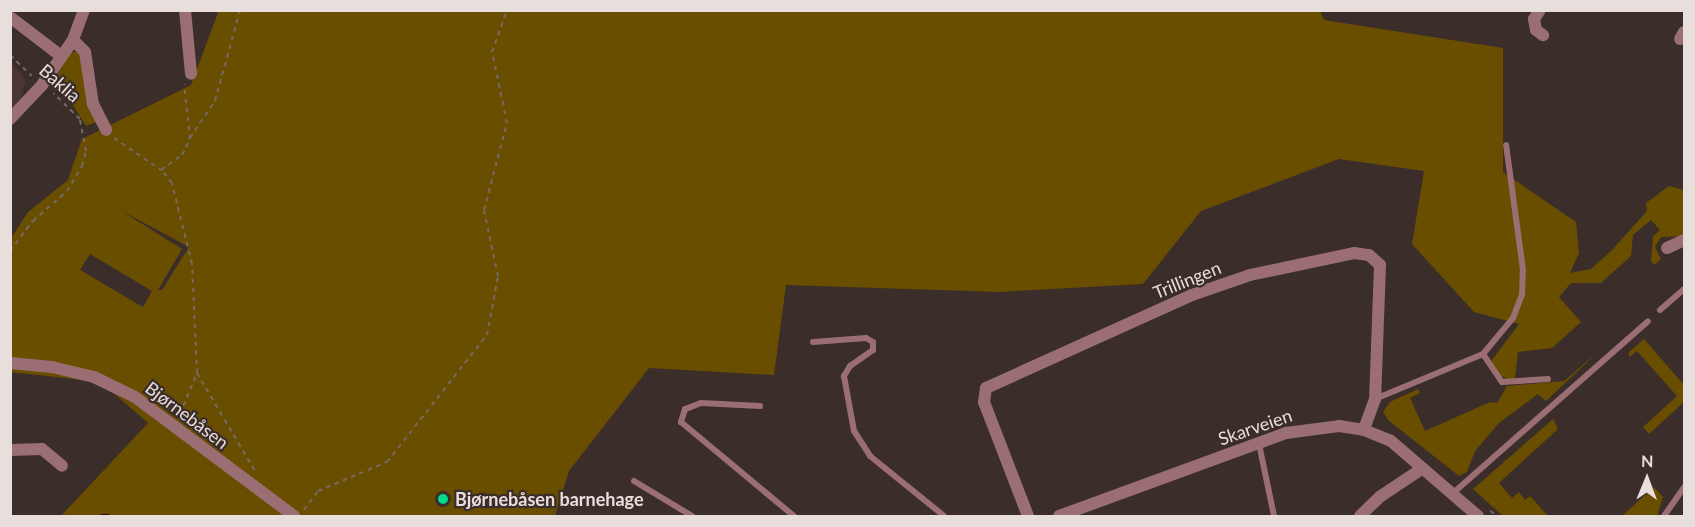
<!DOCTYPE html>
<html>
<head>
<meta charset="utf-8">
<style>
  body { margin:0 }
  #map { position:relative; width:1695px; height:527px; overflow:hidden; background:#3a2d2a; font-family:Lato,sans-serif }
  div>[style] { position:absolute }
  .built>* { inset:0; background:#493632 }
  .green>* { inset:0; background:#694e00 }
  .stream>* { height:4px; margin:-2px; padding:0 2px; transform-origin:2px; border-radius:2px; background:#320721 }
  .path>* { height:2px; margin-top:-1px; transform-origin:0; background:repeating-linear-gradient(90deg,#756966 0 4.5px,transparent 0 9px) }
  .lane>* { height:6px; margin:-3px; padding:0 3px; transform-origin:3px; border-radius:3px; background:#9b6e73 }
  .street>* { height:12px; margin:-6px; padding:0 6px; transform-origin:6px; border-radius:6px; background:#9b6e73 }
  .dots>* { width:16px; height:16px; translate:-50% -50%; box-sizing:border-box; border:3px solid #3a2d2a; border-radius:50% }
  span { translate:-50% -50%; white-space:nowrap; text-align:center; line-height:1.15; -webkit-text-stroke:4.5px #3a2d2a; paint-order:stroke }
  .street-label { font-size:18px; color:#e8dfdd }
  .poi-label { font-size:18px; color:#e8dfdd; font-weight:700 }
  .left { translate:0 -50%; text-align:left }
  .frame { position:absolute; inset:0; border:12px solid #e8dfdd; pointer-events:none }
  .north { position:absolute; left:1617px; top:449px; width:60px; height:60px; -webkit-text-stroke:4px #3a2d2a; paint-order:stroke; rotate:1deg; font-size:16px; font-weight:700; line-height:24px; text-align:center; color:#e8dfdd }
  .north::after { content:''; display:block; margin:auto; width:21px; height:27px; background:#e8dfdd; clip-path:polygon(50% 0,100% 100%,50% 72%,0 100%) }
</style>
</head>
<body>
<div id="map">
  <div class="built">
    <i style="clip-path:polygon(11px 62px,26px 80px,20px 101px,11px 110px)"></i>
  </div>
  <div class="green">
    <i style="clip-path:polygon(evenodd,219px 10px,1320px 11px,1324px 20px,1503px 48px,1503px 172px,1576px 222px,1579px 253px,1570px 273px,1591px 269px,1613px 249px,1647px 211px,1646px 203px,1669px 186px,1684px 190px,1684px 236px,1661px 237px,1655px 247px,1661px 259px,1654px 265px,1651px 261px,1653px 236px,1660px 230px,1651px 220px,1633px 235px,1631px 256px,1601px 283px,1571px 283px,1559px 297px,1581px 322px,1552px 348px,1518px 352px,1515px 379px,1509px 380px,1499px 375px,1491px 361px,1519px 324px,1474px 312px,1412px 244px,1424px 171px,1339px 159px,1201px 211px,1143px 284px,999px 292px,786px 285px,774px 375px,649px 368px,569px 471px,555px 516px,61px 516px,148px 423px,101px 382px,11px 372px,10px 240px,28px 212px,68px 180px,82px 139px,191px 85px,219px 10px,120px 210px,189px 247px,162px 290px,158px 290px,182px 249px,120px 210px,219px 10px,90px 254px,152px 291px,143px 307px,80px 270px,90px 254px)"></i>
    <i style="clip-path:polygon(71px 52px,80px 52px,96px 122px,86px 126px,74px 107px,51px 85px)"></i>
    <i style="clip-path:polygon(1644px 339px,1684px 385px,1684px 402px,1649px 434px,1643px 427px,1677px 396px,1637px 351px,1629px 357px,1629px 352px)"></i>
    <i style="clip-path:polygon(1598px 352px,1546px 401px,1538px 394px,1499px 423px,1475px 451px,1467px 472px,1459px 476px,1388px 420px,1383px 412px,1390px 402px,1418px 389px,1420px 393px,1410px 398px,1425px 431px,1490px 402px,1497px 403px,1507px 386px,1564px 381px)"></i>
    <i style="clip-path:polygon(1553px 419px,1558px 429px,1499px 483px,1512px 498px,1519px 492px,1525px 500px,1530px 496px,1548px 516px,1503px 516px,1473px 489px)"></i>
    <i style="clip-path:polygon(1654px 487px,1663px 497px,1657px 516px,1622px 516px)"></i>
  </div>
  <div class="stream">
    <i style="left:102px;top:516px;width:6px"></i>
  </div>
  <div class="path">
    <i style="left:10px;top:55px;width:30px;rotate:44deg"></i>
    <i style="left:114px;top:138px;width:57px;rotate:34.2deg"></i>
    <i style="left:190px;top:138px;width:45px;rotate:-56deg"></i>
    <i style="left:215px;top:101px;width:94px;rotate:-74.6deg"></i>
    <i style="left:10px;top:251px;width:38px;rotate:-53deg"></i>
    <i style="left:33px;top:221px;width:45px;rotate:-41.4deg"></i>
    <i style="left:67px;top:191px;width:29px;rotate:-59deg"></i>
    <i style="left:82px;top:166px;width:16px;rotate:-75deg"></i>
    <i style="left:86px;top:151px;width:33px;rotate:-101deg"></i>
    <i style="left:80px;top:119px;width:37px;rotate:-136deg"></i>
    <i style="left:197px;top:373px;width:114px;rotate:59.4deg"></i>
    <i style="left:180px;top:414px;width:44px;rotate:-67.5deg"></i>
    <i style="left:197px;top:373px;width:109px;rotate:-92.6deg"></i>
    <i style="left:192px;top:264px;width:83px;rotate:-103.9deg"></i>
    <i style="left:172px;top:183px;width:17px;rotate:-130deg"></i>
    <i style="left:161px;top:170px;width:26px;rotate:-36deg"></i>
    <i style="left:182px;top:155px;width:18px;rotate:-63deg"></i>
    <i style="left:190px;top:139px;width:55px;rotate:-96.2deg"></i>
    <i style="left:304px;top:510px;width:24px;rotate:-54deg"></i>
    <i style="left:318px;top:491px;width:75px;rotate:-22.8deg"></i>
    <i style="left:387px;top:462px;width:162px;rotate:-51.8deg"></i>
    <i style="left:487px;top:335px;width:60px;rotate:-79.4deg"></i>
    <i style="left:498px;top:276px;width:67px;rotate:-102deg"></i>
    <i style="left:484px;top:210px;width:90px;rotate:-75.2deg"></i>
    <i style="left:507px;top:123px;width:73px;rotate:-101.9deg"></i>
    <i style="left:492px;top:52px;width:45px;rotate:-70.3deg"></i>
    <i style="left:1490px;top:511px;width:9px;rotate:32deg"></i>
  </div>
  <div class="lane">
    <i style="left:1660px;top:310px;width:32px;rotate:-41deg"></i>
    <i style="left:813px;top:342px;width:53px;rotate:-4.3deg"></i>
    <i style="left:866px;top:338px;width:8px;rotate:30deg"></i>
    <i style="left:873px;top:342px;width:8px;rotate:90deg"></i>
    <i style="left:873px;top:350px;width:28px;rotate:145deg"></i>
    <i style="left:850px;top:366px;width:12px;rotate:121deg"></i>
    <i style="left:844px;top:376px;width:56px;rotate:79.7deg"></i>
    <i style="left:854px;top:431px;width:30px;rotate:57deg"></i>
    <i style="left:870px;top:456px;width:95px;rotate:39deg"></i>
    <i style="left:1483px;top:354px;width:34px;rotate:56deg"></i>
    <i style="left:1502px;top:382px;width:46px;rotate:-3.7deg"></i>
    <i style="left:1375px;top:399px;width:117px;rotate:-22.6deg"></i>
    <i style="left:1483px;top:354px;width:47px;rotate:-50.2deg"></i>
    <i style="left:1513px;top:318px;width:25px;rotate:-69deg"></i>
    <i style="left:1522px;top:295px;width:25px;rotate:-88deg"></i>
    <i style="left:1523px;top:270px;width:126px;rotate:-97.7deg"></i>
    <i style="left:760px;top:406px;width:59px;rotate:-177.1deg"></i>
    <i style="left:701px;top:403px;width:17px;rotate:159deg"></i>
    <i style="left:685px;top:409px;width:14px;rotate:107deg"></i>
    <i style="left:681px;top:422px;width:147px;rotate:39.8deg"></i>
    <i style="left:1259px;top:444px;width:74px;rotate:78.2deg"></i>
    <i style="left:634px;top:481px;width:68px;rotate:31.1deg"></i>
    <i style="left:1452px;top:494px;width:261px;rotate:-41.4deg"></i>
    <i style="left:1664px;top:516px;width:35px;rotate:-55deg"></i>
  </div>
  <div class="street">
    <i style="left:185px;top:10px;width:64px;rotate:84.6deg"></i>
    <i style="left:1540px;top:10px;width:11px;rotate:124deg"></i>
    <i style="left:1534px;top:19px;width:11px;rotate:80deg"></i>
    <i style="left:1536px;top:30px;width:9px;rotate:36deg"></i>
    <i style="left:10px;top:17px;width:64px;rotate:37.4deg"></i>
    <i style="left:1680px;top:39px;width:8px;rotate:-60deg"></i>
    <i style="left:73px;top:40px;width:17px;rotate:45deg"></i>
    <i style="left:85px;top:52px;width:53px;rotate:81.3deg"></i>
    <i style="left:93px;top:104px;width:29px;rotate:63deg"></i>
    <i style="left:10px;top:119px;width:47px;rotate:-46.7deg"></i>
    <i style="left:42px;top:85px;width:55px;rotate:-55.4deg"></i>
    <i style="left:73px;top:40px;width:32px;rotate:-70deg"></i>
    <i style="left:1667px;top:248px;width:19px;rotate:-25deg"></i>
    <i style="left:10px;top:363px;width:42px;rotate:5.4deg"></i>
    <i style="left:52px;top:367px;width:43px;rotate:13.4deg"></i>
    <i style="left:94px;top:377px;width:46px;rotate:26deg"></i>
    <i style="left:135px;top:397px;width:199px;rotate:36.8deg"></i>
    <i style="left:10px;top:450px;width:32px;rotate:-2deg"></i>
    <i style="left:42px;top:449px;width:26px;rotate:40deg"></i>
    <i style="left:1028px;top:516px;width:122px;rotate:-111.1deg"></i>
    <i style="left:984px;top:402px;width:14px;rotate:-82deg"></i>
    <i style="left:986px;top:388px;width:226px;rotate:-24.3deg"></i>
    <i style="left:1192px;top:295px;width:61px;rotate:-19deg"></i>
    <i style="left:1250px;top:275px;width:106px;rotate:-11.9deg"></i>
    <i style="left:1354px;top:253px;width:15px;rotate:8deg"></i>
    <i style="left:1369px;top:255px;width:15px;rotate:42deg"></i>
    <i style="left:1380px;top:265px;width:134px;rotate:92.1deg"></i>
    <i style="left:1375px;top:399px;width:33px;rotate:110deg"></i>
    <i style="left:1059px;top:516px;width:242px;rotate:-20.1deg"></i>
    <i style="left:1286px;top:433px;width:53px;rotate:-7.5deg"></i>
    <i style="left:1339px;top:426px;width:25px;rotate:9deg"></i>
    <i style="left:1364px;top:430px;width:29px;rotate:22deg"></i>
    <i style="left:1391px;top:441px;width:115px;rotate:40.8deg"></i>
    <i style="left:1360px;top:516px;width:29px;rotate:-44deg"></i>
    <i style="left:1381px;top:496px;width:50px;rotate:-33.7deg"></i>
  </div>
  <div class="dots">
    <i style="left:443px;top:499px;background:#00d98c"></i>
  </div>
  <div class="street-label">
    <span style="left:60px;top:83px;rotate:41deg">Baklia</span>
    <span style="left:1187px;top:280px;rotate:-22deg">Trillingen</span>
    <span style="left:187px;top:415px;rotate:37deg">Bjørnebåsen</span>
    <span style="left:1255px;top:427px;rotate:-19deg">Skarveien</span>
  </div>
  <div class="poi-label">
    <span class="left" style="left:455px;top:499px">Bjørnebåsen barnehage</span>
  </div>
  <div class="frame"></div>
  <div class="north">N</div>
</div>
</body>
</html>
